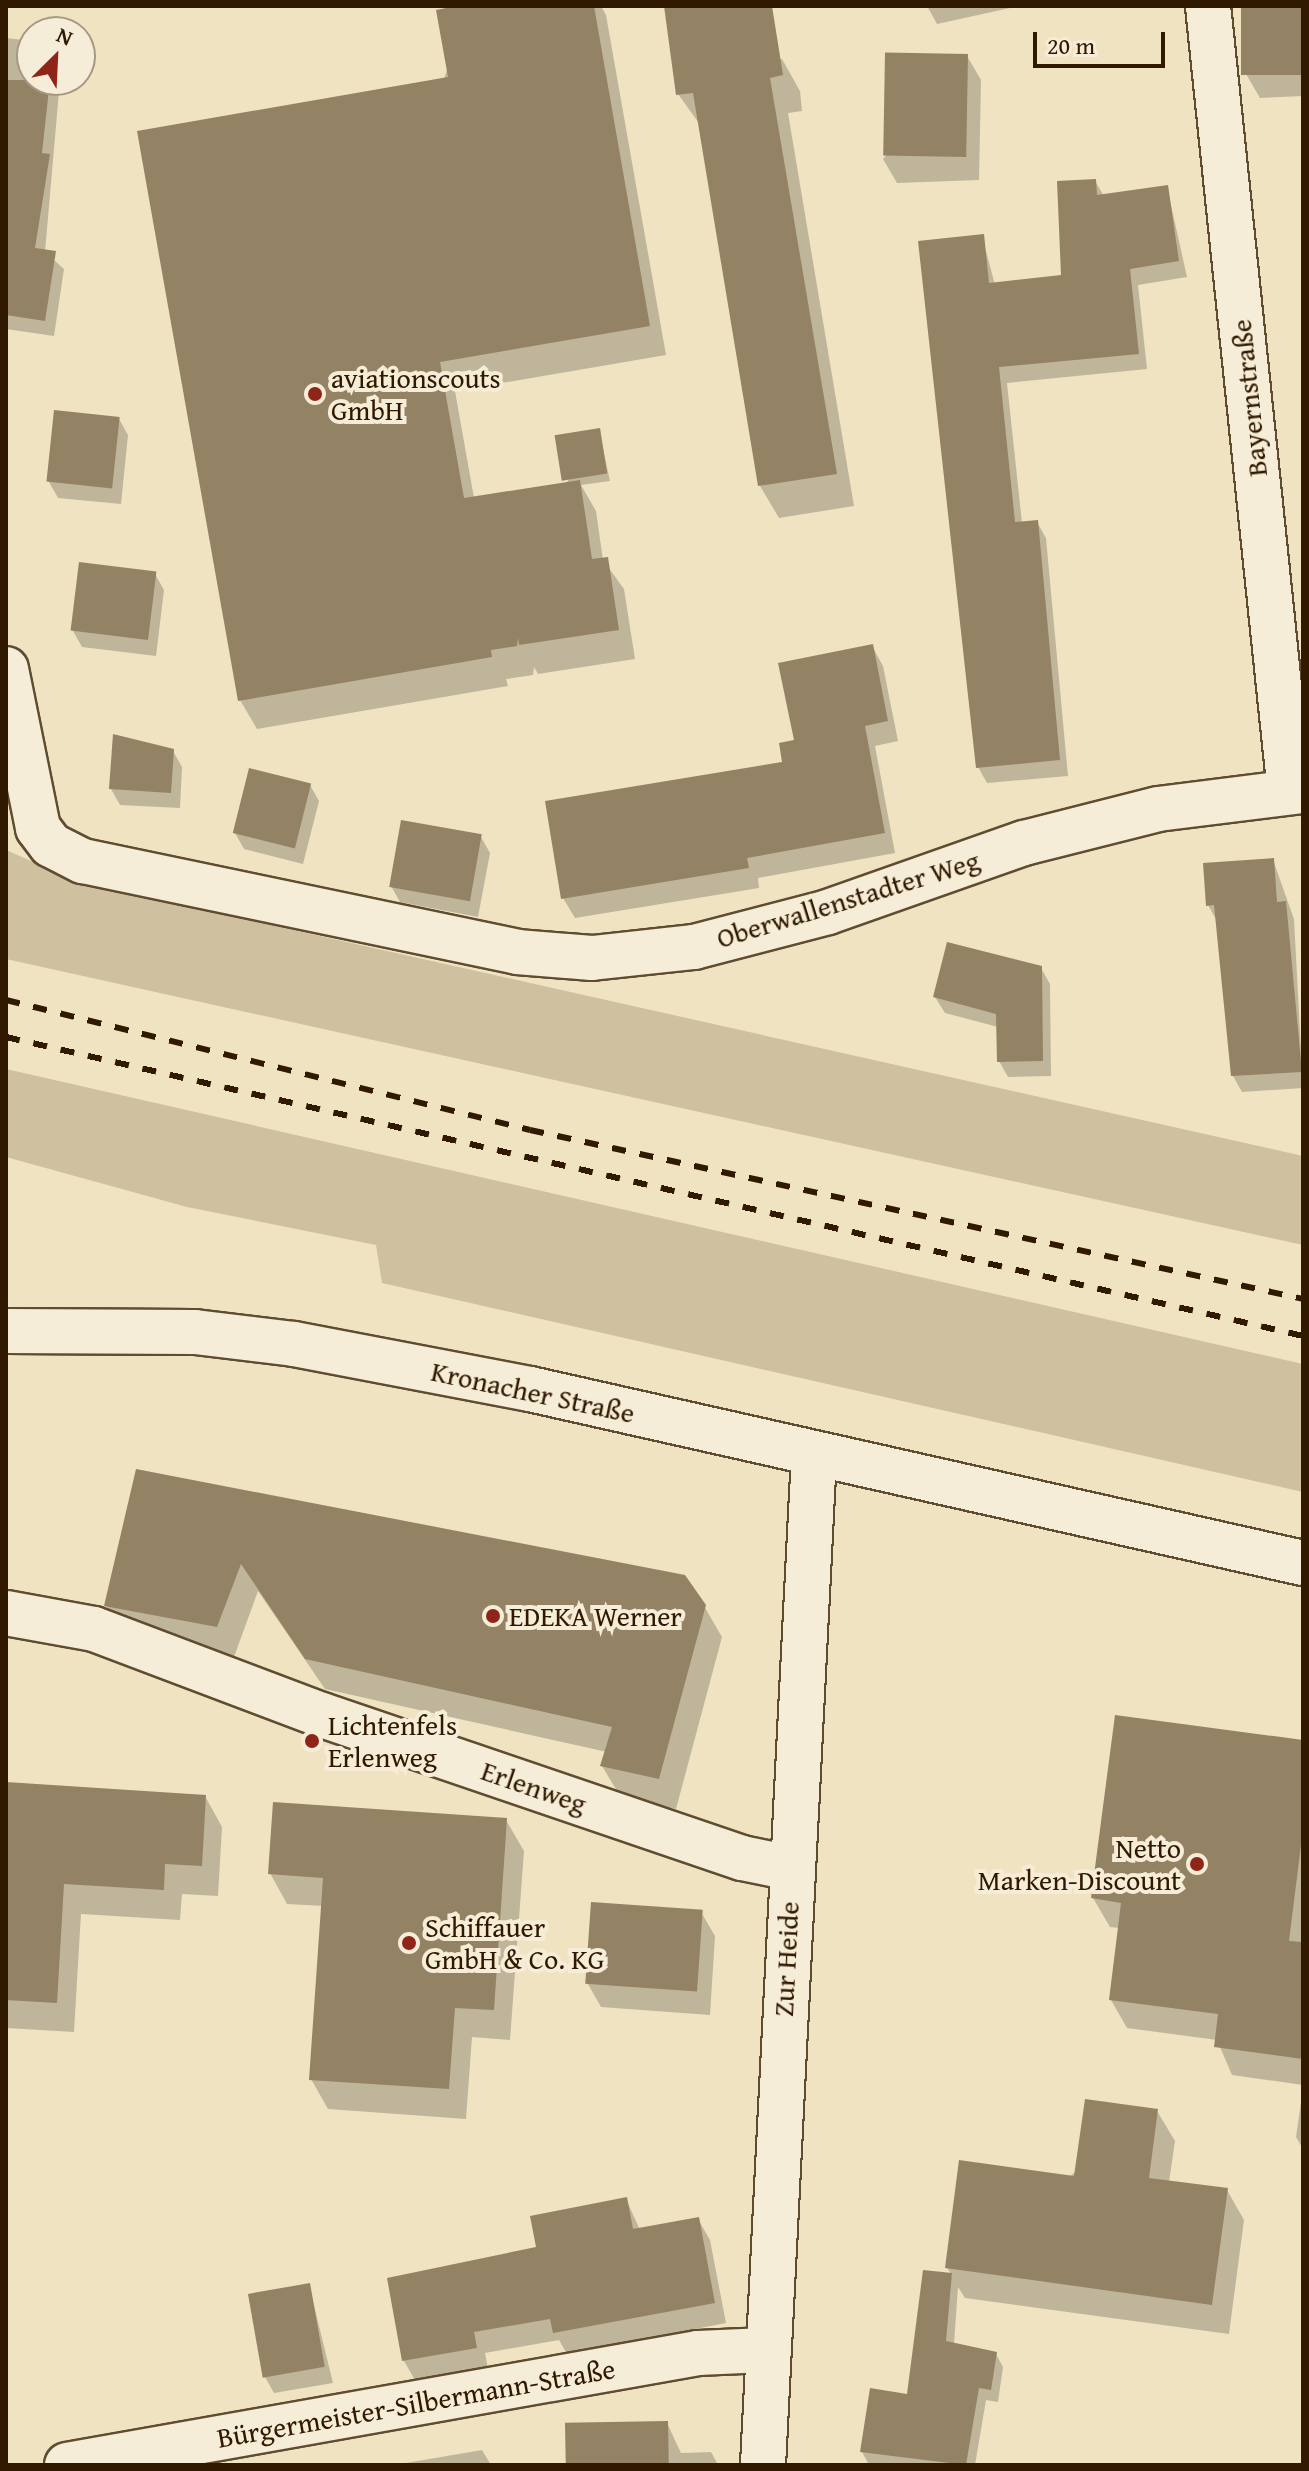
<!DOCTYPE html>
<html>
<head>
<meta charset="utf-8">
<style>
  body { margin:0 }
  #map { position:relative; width:1309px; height:2471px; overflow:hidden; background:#efe3c1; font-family:"Gentium Book Plus",serif }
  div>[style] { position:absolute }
  .green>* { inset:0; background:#cfc1a0 }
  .shadow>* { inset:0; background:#0003 }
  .building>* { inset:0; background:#948264; transform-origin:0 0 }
  .roads { filter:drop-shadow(2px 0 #604c30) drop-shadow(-2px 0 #604c30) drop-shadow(0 2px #604c30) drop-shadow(0 -2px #604c30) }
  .minor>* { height:44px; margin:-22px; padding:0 22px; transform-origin:22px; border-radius:22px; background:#f5edd7 }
  .tertiary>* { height:44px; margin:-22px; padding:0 22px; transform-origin:22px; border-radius:22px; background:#f5edd7 }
  .rail>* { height:6px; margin-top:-3px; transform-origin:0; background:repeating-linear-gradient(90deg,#311900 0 14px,transparent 0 28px) }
  .dots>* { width:22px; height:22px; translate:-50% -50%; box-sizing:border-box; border:4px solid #f5edd7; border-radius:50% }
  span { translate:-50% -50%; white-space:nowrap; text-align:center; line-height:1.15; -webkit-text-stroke:8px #f5edd7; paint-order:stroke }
  .poi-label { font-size:28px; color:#311900 }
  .left { translate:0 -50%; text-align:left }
  .right { translate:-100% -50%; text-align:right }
  .street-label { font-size:28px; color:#311900 }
  .frame { position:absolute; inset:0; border:8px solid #311900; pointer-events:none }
  .north { position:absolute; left:16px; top:16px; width:80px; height:80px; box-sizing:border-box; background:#f5edd7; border:2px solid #a79881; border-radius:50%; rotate:24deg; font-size:22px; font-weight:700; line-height:32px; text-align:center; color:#311900 }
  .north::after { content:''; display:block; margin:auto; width:28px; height:36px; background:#8f2418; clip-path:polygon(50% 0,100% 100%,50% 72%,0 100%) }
  .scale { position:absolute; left:1033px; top:32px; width:132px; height:36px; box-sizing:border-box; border:4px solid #311900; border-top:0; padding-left:10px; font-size:24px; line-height:28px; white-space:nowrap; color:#311900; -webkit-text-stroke:6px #f5edd7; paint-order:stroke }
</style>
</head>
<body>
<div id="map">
  <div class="green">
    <i style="clip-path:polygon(6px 850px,79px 882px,1303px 1156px,1303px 1245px,6px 959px)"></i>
    <i style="clip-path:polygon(6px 1069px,1303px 1364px,1303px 1492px,382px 1283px,376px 1245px,187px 1207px,6px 1157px)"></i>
  </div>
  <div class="shadow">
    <i style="clip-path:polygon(468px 6px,601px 6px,606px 15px,666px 355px,455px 391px,474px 498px,566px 484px,599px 430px,610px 481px,581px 485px,596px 511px,603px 560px,624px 589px,635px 659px,538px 674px,534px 667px,533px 675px,506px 679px,508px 686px,257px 729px,240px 700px)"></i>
    <i style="clip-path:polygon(927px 6px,1019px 6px,937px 24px)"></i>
    <i style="clip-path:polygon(1243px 6px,1303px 6px,1303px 96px,1260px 98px,1246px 74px)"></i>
    <i style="clip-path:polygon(6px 38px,32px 41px,32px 80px,60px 80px,45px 252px,64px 269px,54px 336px,6px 329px)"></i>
    <i style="clip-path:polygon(967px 56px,981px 80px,979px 180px,897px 183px,883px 159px)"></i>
    <i style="clip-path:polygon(782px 59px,800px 91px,802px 111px,788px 113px,854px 506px,779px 518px,760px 486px,701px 126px,678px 94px,674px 61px)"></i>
    <i style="clip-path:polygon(1095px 181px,1104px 196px,1167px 187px,1187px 277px,1138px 285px,1147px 369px,1007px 383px,1022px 523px,1037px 522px,1046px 538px,1068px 776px,987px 783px,978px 767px,982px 236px,995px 285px,1063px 277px)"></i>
    <i style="clip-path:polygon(119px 419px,128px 435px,121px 504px,58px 498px,49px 482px)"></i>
    <i style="clip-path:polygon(155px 574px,164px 590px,156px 656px,82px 647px,73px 631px)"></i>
    <i style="clip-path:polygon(872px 646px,883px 666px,898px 741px,875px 746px,895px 853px,758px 878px,759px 888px,575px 918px,563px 898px,784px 764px)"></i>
    <i style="clip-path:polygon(173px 751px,182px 767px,180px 808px,120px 805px,111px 789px)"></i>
    <i style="clip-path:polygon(310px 785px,319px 801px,303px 864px,244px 849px,235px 833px)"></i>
    <i style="clip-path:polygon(481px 837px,490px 853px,478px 917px,400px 902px,391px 886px)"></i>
    <i style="clip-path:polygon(1273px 860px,1294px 919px,1303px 1088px,1242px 1092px,1233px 1076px,1217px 921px,1208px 905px)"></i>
    <i style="clip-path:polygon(1041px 968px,1050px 984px,1051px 1076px,1008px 1077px,999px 1061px,998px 1027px,945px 1013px,935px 997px)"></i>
    <i style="clip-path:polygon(137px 1471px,704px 1606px,722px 1637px,676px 1809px,620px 1796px,602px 1766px,607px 1752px,325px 1689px,258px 1591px,234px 1657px,124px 1636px,106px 1605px)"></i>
    <i style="clip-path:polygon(1303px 1742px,1303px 2085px,1232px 2075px,1217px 2040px,1127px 2028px,1111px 2000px,1120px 1928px,1110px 1927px,1093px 1898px)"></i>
    <i style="clip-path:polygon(6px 1784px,205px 1796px,222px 1827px,218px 1896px,182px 1894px,180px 1920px,81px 1914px,74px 2032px,6px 2028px)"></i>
    <i style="clip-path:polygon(506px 1820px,524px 1851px,510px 2040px,472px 2037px,466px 2119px,328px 2109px,311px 2079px,323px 1906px,287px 1904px,270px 1873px)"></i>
    <i style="clip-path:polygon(701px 1912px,715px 1936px,710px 2015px,601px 2007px,588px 1984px)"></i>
    <i style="clip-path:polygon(1303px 2088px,1303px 2149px,1296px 2137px)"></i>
    <i style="clip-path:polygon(1157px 2111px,1175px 2141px,1169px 2182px,1227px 2190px,1244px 2220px,1229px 2334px,965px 2298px,958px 2287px,954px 2344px,996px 2354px,1003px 2367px,998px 2402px,986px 2400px,975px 2465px,869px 2465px,862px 2452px,909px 2396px,952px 2275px,947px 2268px)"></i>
    <i style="clip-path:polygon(626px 2199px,640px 2230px,698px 2219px,710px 2240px,726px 2323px,567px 2354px,559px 2340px,485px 2353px,488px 2369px,416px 2382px,404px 2361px,390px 2280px,539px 2249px)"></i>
    <i style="clip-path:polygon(309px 2285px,333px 2383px,274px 2393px,265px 2377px)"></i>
    <i style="clip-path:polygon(667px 2423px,681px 2453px,711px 2452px,718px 2465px,568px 2465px)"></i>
    <i style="clip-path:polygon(482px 2450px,491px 2465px,394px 2465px)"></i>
  </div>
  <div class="building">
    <i style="clip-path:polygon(456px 6px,594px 6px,650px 326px,440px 362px,464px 498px,580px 480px,592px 559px,608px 557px,619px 630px,519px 645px,518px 638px,517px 646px,491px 650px,492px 657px,238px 701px,137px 131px,448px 77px,436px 10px)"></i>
    <i style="clip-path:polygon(664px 6px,772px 6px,783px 75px,770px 78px,837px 474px,758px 486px,693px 93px,676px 95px)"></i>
    <i style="left:1241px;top:6px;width:62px;height:69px"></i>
    <i style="left:968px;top:54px;width:103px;height:83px;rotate:91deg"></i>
    <i style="clip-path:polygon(6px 80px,50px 80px,42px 153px,50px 154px,35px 248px,56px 251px,45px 321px,6px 315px)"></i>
    <i style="clip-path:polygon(1096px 179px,1097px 195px,1168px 185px,1179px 261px,1130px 269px,1139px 354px,999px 367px,1015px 522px,1038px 520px,1060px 760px,976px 768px,918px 241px,984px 234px,989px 283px,1061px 275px,1057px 181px)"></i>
    <i style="left:54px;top:410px;width:66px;height:72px;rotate:6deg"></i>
    <i style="left:600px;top:428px;width:46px;height:46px;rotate:81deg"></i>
    <i style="left:79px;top:562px;width:78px;height:69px;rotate:7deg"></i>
    <i style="clip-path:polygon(873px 644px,888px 721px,865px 726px,885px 833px,747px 858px,749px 868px,561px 899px,545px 801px,782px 762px,779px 743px,794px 740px,778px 663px)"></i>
    <i style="clip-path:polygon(113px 734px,174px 749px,171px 793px,109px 789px)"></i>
    <i style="left:249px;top:768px;width:64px;height:67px;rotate:14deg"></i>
    <i style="left:401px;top:820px;width:82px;height:68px;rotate:10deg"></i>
    <i style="clip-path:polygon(1274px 858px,1277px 902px,1286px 901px,1302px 1072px,1231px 1076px,1214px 905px,1206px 906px,1203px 863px)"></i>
    <i style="clip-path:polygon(947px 942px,1042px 966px,1043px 1061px,997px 1062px,996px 1014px,933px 997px)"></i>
    <i style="clip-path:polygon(136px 1469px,685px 1575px,706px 1605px,659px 1779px,600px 1766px,612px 1727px,305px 1659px,241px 1564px,217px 1627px,104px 1606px)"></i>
    <i style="clip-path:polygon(1115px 1715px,1303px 1740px,1303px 1829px,1289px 1941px,1303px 1942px,1303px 2059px,1214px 2047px,1218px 2014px,1109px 2000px,1121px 1903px,1091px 1898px)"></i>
    <i style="clip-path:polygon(6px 1782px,206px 1795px,202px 1866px,165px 1864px,164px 1890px,64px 1884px,57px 2003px,6px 2000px)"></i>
    <i style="clip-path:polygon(273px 1802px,507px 1818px,494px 2010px,455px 2008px,449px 2089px,309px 2080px,323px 1878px,268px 1874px)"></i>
    <i style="left:591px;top:1902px;width:112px;height:82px;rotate:4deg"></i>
    <i style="clip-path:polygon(1085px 2099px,1158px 2109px,1149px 2178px,1228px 2188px,1212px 2305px,945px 2268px,959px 2160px,1074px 2176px)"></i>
    <i style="clip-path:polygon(627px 2197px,633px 2229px,699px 2217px,715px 2303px,553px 2333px,550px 2319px,474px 2332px,477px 2348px,402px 2361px,387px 2278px,536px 2247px,530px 2216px)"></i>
    <i style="clip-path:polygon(923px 2270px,952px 2273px,946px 2341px,997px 2352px,991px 2390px,979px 2388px,966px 2465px,860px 2452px,870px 2388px,907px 2394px)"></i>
    <i style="left:310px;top:2283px;width:85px;height:63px;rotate:80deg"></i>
    <i style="left:668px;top:2421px;width:44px;height:103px;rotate:89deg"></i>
  </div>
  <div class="roads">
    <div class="minor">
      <i style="left:1208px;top:6px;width:789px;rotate:84.04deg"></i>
      <i style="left:6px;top:669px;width:162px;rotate:78.6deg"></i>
      <i style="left:38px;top:828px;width:21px;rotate:53deg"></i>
      <i style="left:51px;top:845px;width:36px;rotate:27deg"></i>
      <i style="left:83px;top:861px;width:443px;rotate:11.8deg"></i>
      <i style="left:517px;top:952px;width:75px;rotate:4.6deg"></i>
      <i style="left:592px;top:958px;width:103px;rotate:-6.2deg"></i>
      <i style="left:694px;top:947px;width:138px;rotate:-14.6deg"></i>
      <i style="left:828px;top:912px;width:208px;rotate:-19.4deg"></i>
      <i style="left:1024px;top:843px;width:138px;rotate:-14.2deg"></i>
      <i style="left:1158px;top:809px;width:146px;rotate:-7.1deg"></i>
      <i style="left:6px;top:1613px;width:89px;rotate:10.3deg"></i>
      <i style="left:94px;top:1629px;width:244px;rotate:20.7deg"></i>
      <i style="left:322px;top:1715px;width:444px;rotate:18.8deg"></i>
      <i style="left:742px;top:1858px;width:50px;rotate:11.5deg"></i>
      <i style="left:67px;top:2465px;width:641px;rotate:-10.06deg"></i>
      <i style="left:698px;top:2353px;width:68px;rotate:-2.5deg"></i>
      <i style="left:763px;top:2465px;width:1012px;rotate:-87.11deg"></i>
    </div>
    <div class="tertiary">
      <i style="left:6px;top:1331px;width:189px;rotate:0.3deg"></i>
      <i style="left:195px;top:1332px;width:100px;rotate:6.9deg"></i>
      <i style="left:294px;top:1344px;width:240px;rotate:10.8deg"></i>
      <i style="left:530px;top:1389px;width:792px;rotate:12.69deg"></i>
    </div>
  </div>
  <div class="rail">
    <i style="left:6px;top:1000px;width:540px;rotate:13.93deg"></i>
    <i style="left:530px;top:1130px;width:791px;rotate:12.33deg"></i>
    <i style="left:6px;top:1037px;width:1331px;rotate:12.98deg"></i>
  </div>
  <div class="dots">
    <i style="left:315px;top:394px;background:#8f2418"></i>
    <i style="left:493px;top:1616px;background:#8f2418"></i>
    <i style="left:312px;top:1741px;background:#8f2418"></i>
    <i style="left:1197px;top:1864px;background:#8f2418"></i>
    <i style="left:409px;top:1943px;background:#8f2418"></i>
  </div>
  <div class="poi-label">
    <span class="left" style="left:331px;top:394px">aviationscouts<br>GmbH</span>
    <span class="left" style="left:509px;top:1616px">EDEKA Werner</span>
    <span class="left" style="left:328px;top:1741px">Lichtenfels<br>Erlenweg</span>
    <span class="right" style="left:1181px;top:1864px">Netto<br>Marken-Discount</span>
    <span class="left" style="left:425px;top:1943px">Schiffauer<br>GmbH &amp; Co. KG</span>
  </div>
  <div class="street-label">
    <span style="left:1249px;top:398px;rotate:-96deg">Bayernstraße</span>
    <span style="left:848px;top:899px;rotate:-17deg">Oberwallenstadter Weg</span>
    <span style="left:533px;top:1392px;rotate:12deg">Kronacher Straße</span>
    <span style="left:534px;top:1787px;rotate:19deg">Erlenweg</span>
    <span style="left:786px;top:1959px;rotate:-87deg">Zur Heide</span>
    <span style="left:416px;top:2403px;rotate:-10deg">Bürgermeister-Silbermann-Straße</span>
  </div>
  <div class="frame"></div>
  <div class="north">N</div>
  <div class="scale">20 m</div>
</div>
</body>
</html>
